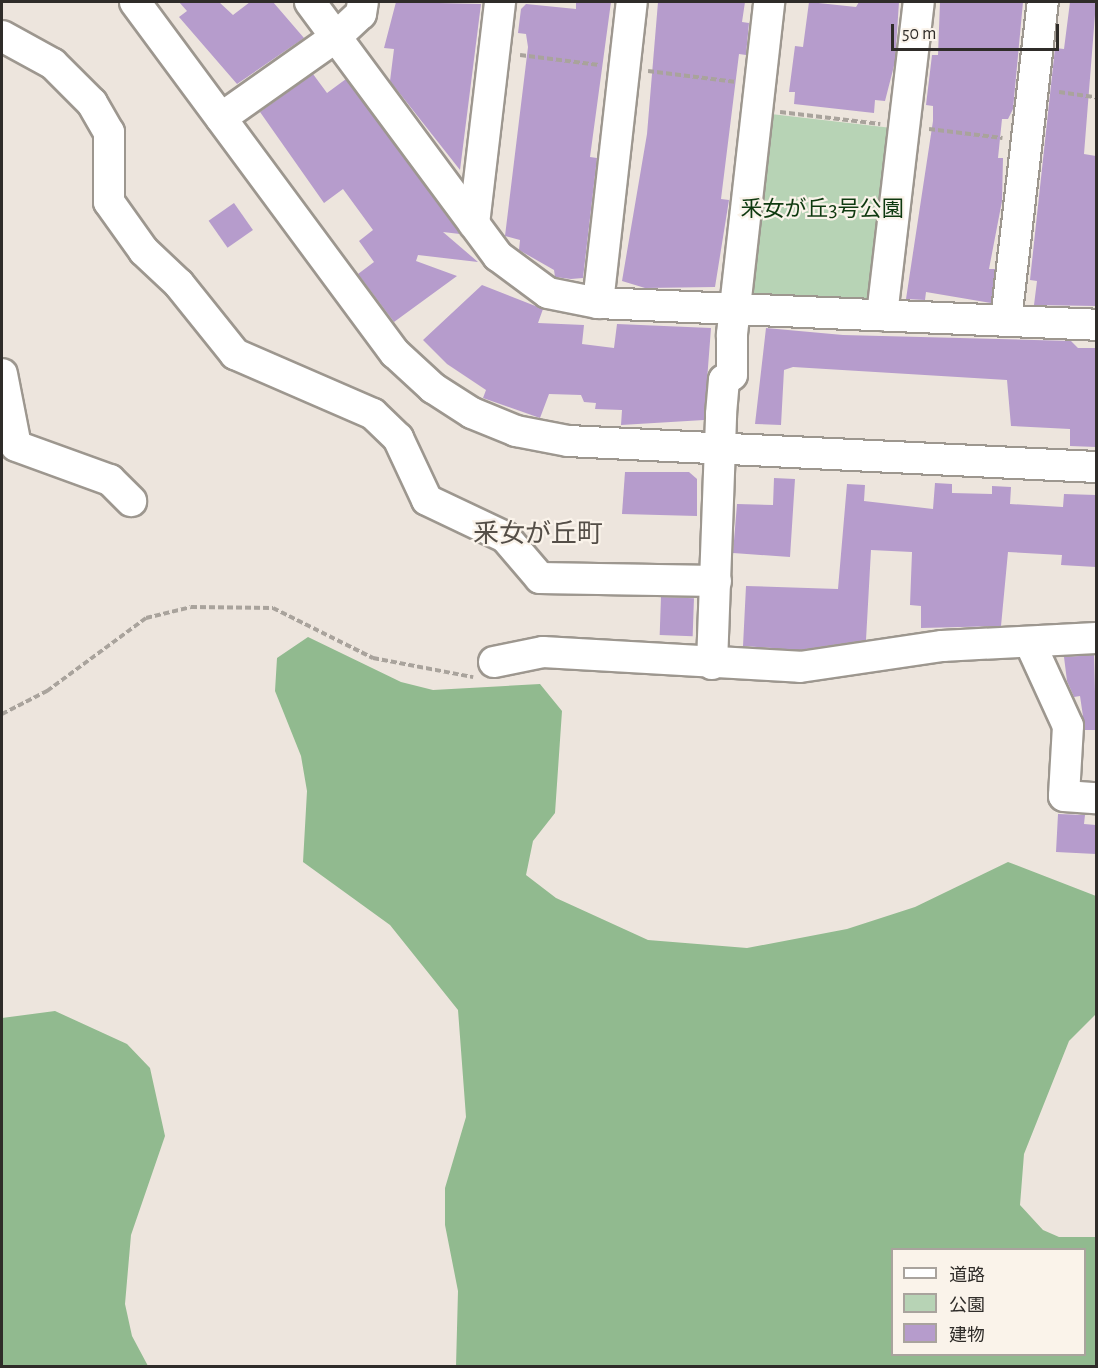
<!DOCTYPE html>
<html>
<head>
<meta charset="utf-8">
<style>
  body { margin:0 }
  #map { position:relative; width:1098px; height:1368px; overflow:hidden; background:#ede5dd; font-family:"Alegreya Sans","Noto Sans JP",sans-serif }
  div>[style] { position:absolute }
  .green>* { inset:0; background:#b7d3b5 }
  .forest>* { inset:0; background:#91ba8f }
  .building>* { inset:0; background:#b69ccc; transform-origin:0 0 }
  .path>* { height:4px; margin-top:-2px; transform-origin:0; background:repeating-linear-gradient(90deg,#a9a39c 0 6px,transparent 0 9px) }
  .roads { filter:drop-shadow(2px 0 #9d978f) drop-shadow(-2px 0 #9d978f) drop-shadow(0 2px #9d978f) drop-shadow(0 -2px #9d978f) }
  .minor>* { height:30px; margin:-15px; padding:0 15px; transform-origin:15px; border-radius:15px; background:#fff }
  span { translate:-50% -50%; white-space:nowrap; text-align:center; line-height:1.15; -webkit-text-stroke:4.5px #faf3ea; paint-order:stroke }
  .park-label { font-size:22px; color:#0e390f }
  .quarter-label { font-size:26px; color:#544e47 }
  .frame { position:absolute; inset:0; border:3px solid #2f2c29; pointer-events:none }
  .legend { position:absolute; left:891px; top:1248px; width:195px; height:108px; box-sizing:border-box; background:#faf3ea; border:2px solid #a9a39d; margin:0; padding:8px 10px; list-style:none; font-size:18px; color:#2f2c29 }
  .legend li { display:flex; align-items:center; gap:12px; height:30px }
  .legend b { width:30px; border:2px solid #a9a39d }
  .scale { position:absolute; left:891px; top:24px; width:168px; height:27px; box-sizing:border-box; border:3px solid #2f2c29; border-top:0; padding-left:8px; font-size:18px; line-height:21px; white-space:nowrap; color:#2f2c29; -webkit-text-stroke:4px #faf3ea; paint-order:stroke }
</style>
</head>
<body>
<div id="map">
  <div class="green">
    <i style="clip-path:polygon(771px 114px,892px 128px,875px 295px,864px 305px,760px 300px,751px 291px)"></i>
  </div>
  <div class="forest">
    <i style="clip-path:polygon(evenodd,308px 637px,401px 682px,433px 690px,540px 684px,562px 711px,555px 813px,533px 841px,526px 875px,556px 898px,648px 940px,747px 948px,847px 929px,915px 907px,1008px 862px,1096px 896px,1096px 1014px,1069px 1041px,1024px 1154px,1020px 1205px,1043px 1230px,1059px 1237px,1096px 1237px,1096px 1366px,456px 1366px,458px 1291px,445px 1225px,445px 1188px,466px 1117px,458px 1010px,390px 925px,303px 862px,307px 791px,301px 756px,275px 691px,277px 658px,308px 637px,892px 1250px,1084px 1250px,1084px 1354px,892px 1354px,892px 1250px)"></i>
    <i style="clip-path:polygon(55px 1011px,127px 1044px,150px 1068px,165px 1136px,131px 1235px,125px 1304px,132px 1336px,148px 1366px,2px 1366px,2px 1018px)"></i>
  </div>
  <div class="building">
    <i style="clip-path:polygon(179px 2px,219px 2px,233px 15px,250px 2px,273px 2px,304px 38px,237px 84px,179px 17px,187px 11px)"></i>
    <i style="clip-path:polygon(396px 2px,481px 4px,460px 170px,390px 81px,394px 49px,384px 48px)"></i>
    <i style="clip-path:polygon(576px 2px,611px 2px,590px 157px,597px 158px,583px 278px,571px 279px,555px 277px,554px 270px,519px 250px,520px 240px,505px 236px,528px 47px,526px 34px,518px 33px,521px 9px,526px 4px,576px 9px)"></i>
    <i style="clip-path:polygon(658px 2px,745px 2px,742px 22px,749px 23px,746px 55px,739px 54px,721px 199px,729px 200px,715px 287px,645px 288px,622px 281px,647px 134px)"></i>
    <i style="clip-path:polygon(809px 2px,856px 7px,859px 2px,899px 2px,895px 62px,885px 101px,875px 100px,874px 113px,794px 104px,795px 92px,789px 92px,795px 46px,803px 47px)"></i>
    <i style="clip-path:polygon(940px 2px,1023px 2px,1013px 109px,1008px 119px,1002px 119px,998px 158px,1003px 158px,1002px 201px,989px 269px,995px 269px,991px 303px,926px 292px,925px 300px,906px 299px,933px 121px,933px 106px,926px 105px,932px 55px,938px 55px)"></i>
    <i style="clip-path:polygon(1070px 2px,1096px 2px,1084px 154px,1096px 156px,1096px 306px,1034px 305px,1037px 281px,1030px 280px,1055px 48px,1064px 49px)"></i>
    <i style="clip-path:polygon(313px 74px,327px 93px,346px 79px,460px 234px,443px 232px,478px 262px,418px 255px,416px 261px,457px 276px,394px 322px,358px 274px,374px 262px,359px 241px,373px 230px,343px 189px,324px 203px,260px 112px)"></i>
    <i style="left:234px;top:203px;width:33px;height:31px;rotate:55deg"></i>
    <i style="clip-path:polygon(482px 285px,543px 309px,538px 323px,584px 325px,582px 344px,614px 348px,617px 324px,711px 328px,704px 420px,621px 425px,622px 410px,595px 409px,596px 403px,584px 402px,581px 395px,549px 394px,540px 418px,483px 398px,486px 390px,447px 364px,423px 340px)"></i>
    <i style="clip-path:polygon(766px 328px,843px 335px,1071px 341px,1078px 348px,1096px 348px,1096px 447px,1070px 446px,1070px 429px,1011px 426px,1007px 380px,793px 367px,784px 370px,781px 425px,755px 424px)"></i>
    <i style="clip-path:polygon(625px 472px,689px 472px,697px 479px,697px 516px,622px 514px)"></i>
    <i style="clip-path:polygon(774px 478px,795px 479px,790px 557px,733px 553px,737px 504px,773px 505px)"></i>
    <i style="clip-path:polygon(935px 483px,952px 484px,952px 493px,992px 494px,992px 486px,1011px 487px,1010px 504px,1063px 507px,1064px 494px,1096px 495px,1096px 567px,1061px 565px,1062px 555px,1008px 552px,1001px 626px,921px 628px,921px 606px,910px 605px,912px 552px,871px 550px,866px 640px,799px 650px,743px 646px,746px 586px,838px 589px,847px 484px,865px 485px,864px 501px,933px 509px)"></i>
    <i style="left:661px;top:597px;width:33px;height:38px;rotate:2deg"></i>
    <i style="clip-path:polygon(1094px 655px,1096px 730px,1085px 730px,1080px 696px,1074px 697px,1067px 681px,1064px 657px)"></i>
    <i style="clip-path:polygon(1058px 814px,1085px 815px,1084px 824px,1096px 825px,1096px 854px,1056px 852px)"></i>
  </div>
  <div class="path">
    <i style="left:520px;top:55px;width:80px;rotate:7.2deg"></i>
    <i style="left:648px;top:71px;width:89px;rotate:7.1deg"></i>
    <i style="left:1059px;top:92px;width:37px;rotate:8deg"></i>
    <i style="left:780px;top:112px;width:101px;rotate:6.8deg"></i>
    <i style="left:929px;top:129px;width:74px;rotate:7deg"></i>
    <i style="left:2px;top:714px;width:51px;rotate:-27.1deg"></i>
    <i style="left:47px;top:691px;width:123px;rotate:-36.4deg"></i>
    <i style="left:146px;top:618px;width:46px;rotate:-13.7deg"></i>
    <i style="left:191px;top:607px;width:82px;rotate:0.7deg"></i>
    <i style="left:273px;top:608px;width:112px;rotate:26.6deg"></i>
    <i style="left:373px;top:658px;width:102px;rotate:10.8deg"></i>
  </div>
  <div class="roads">
    <div class="minor">
      <i style="left:135px;top:2px;width:437px;rotate:53.5deg"></i>
      <i style="left:395px;top:353px;width:52px;rotate:42.6deg"></i>
      <i style="left:433px;top:388px;width:46px;rotate:32.7deg"></i>
      <i style="left:472px;top:413px;width:48px;rotate:22.2deg"></i>
      <i style="left:516px;top:431px;width:53px;rotate:10.9deg"></i>
      <i style="left:568px;top:441px;width:529px;rotate:2.82deg"></i>
      <i style="left:310px;top:2px;width:316px;rotate:53.5deg"></i>
      <i style="left:498px;top:256px;width:62px;rotate:36.5deg"></i>
      <i style="left:548px;top:293px;width:51px;rotate:11.3deg"></i>
      <i style="left:598px;top:303px;width:498px;rotate:2.5deg"></i>
      <i style="left:2px;top:36px;width:58px;rotate:28.8deg"></i>
      <i style="left:53px;top:64px;width:55px;rotate:45deg"></i>
      <i style="left:92px;top:103px;width:34px;rotate:60deg"></i>
      <i style="left:109px;top:132px;width:70px;rotate:90deg"></i>
      <i style="left:109px;top:202px;width:60px;rotate:54.5deg"></i>
      <i style="left:144px;top:251px;width:48px;rotate:43.3deg"></i>
      <i style="left:179px;top:284px;width:90px;rotate:51.3deg"></i>
      <i style="left:235px;top:354px;width:150px;rotate:23.5deg"></i>
      <i style="left:373px;top:414px;width:35px;rotate:44deg"></i>
      <i style="left:398px;top:438px;width:68px;rotate:64.9deg"></i>
      <i style="left:427px;top:500px;width:86px;rotate:25.4deg"></i>
      <i style="left:505px;top:537px;width:54px;rotate:49.5deg"></i>
      <i style="left:540px;top:578px;width:176px;rotate:1deg"></i>
      <i style="left:221px;top:118px;width:141px;rotate:-35.2deg"></i>
      <i style="left:336px;top:37px;width:34px;rotate:-43deg"></i>
      <i style="left:361px;top:14px;width:12px;rotate:-81deg"></i>
      <i style="left:474px;top:224px;width:224px;rotate:-83.3deg"></i>
      <i style="left:598px;top:303px;width:303px;rotate:-83.6deg"></i>
      <i style="left:882px;top:315px;width:315px;rotate:-83.3deg"></i>
      <i style="left:1006px;top:320px;width:320px;rotate:-83.4deg"></i>
      <i style="left:2px;top:374px;width:73px;rotate:79deg"></i>
      <i style="left:16px;top:446px;width:100px;rotate:19.9deg"></i>
      <i style="left:110px;top:480px;width:30px;rotate:45deg"></i>
      <i style="left:1030px;top:643px;width:91px;rotate:65.4deg"></i>
      <i style="left:1068px;top:726px;width:70px;rotate:93.3deg"></i>
      <i style="left:1064px;top:796px;width:32px;rotate:4deg"></i>
      <i style="left:494px;top:662px;width:50px;rotate:-11.5deg"></i>
      <i style="left:543px;top:652px;width:257px;rotate:3.3deg"></i>
      <i style="left:800px;top:667px;width:144px;rotate:-8.4deg"></i>
      <i style="left:942px;top:646px;width:154px;rotate:-3deg"></i>
      <i style="left:712px;top:664px;width:250px;rotate:-87.9deg"></i>
      <i style="left:721px;top:414px;width:34px;rotate:-85deg"></i>
      <i style="left:724px;top:380px;width:9px;rotate:-32deg"></i>
      <i style="left:732px;top:375px;width:41px;rotate:-90deg"></i>
      <i style="left:732px;top:334px;width:334px;rotate:-83.6deg"></i>
    </div>
  </div>
  <div class="park-label">
    <span style="left:822px;top:210px">釆女が丘3号公園</span>
  </div>
  <div class="quarter-label">
    <span style="left:538px;top:535px">釆女が丘町</span>
  </div>
  <div class="frame"></div>
  <ul class="legend">
  <li><b style="height:8px;background:#fff"></b>道路</li>
  <li><b style="height:16px;background:#b7d3b5"></b>公園</li>
  <li><b style="height:16px;background:#b69ccc"></b>建物</li>
  </ul>
  <div class="scale">50 m</div>
</div>
</body>
</html>
